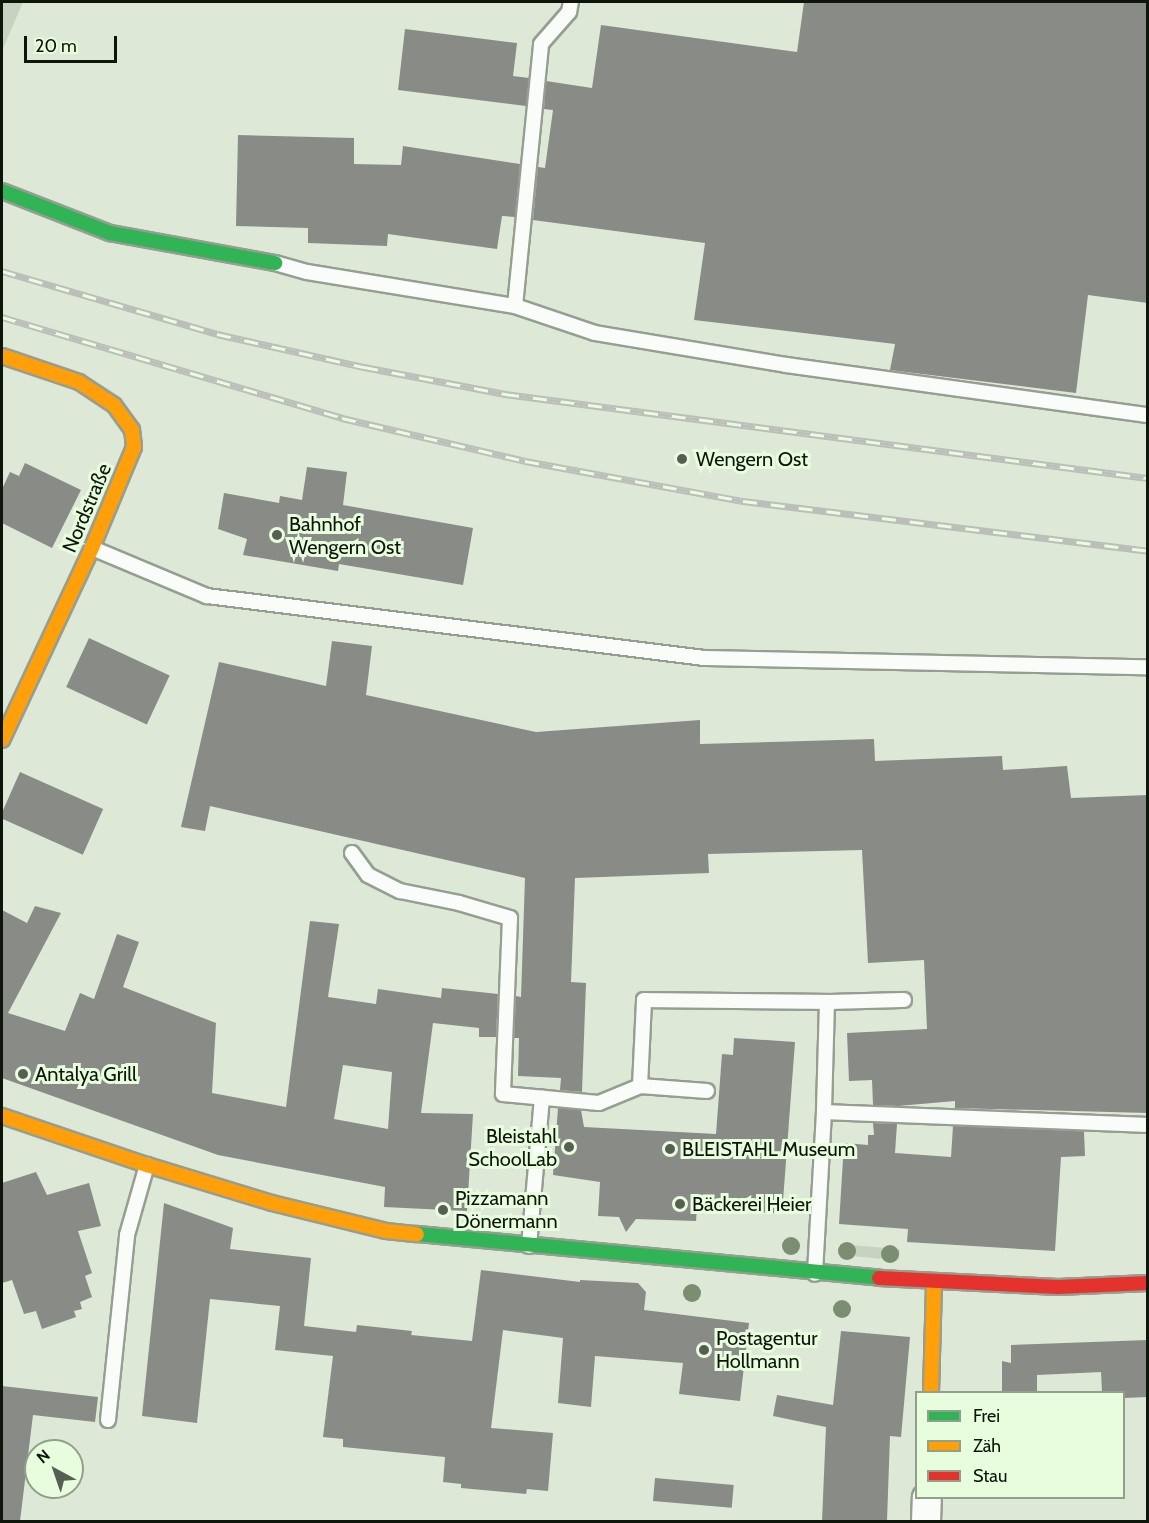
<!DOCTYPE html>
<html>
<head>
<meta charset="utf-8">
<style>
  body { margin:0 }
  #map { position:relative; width:1149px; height:1523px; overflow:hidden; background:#dde8d7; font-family:Cabin,sans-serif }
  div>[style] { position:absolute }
  .green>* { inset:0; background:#c6d3c0; transform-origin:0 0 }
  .building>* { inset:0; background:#898b87; transform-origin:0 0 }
  .roads { filter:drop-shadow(2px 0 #969e92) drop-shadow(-2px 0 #969e92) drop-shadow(0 2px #969e92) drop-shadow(0 -2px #969e92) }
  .lane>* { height:14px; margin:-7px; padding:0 7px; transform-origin:7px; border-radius:7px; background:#fafcf9 }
  .street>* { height:28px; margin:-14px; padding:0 14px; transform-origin:14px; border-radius:14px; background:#fafcf9 }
  .fast>* { height:14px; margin:-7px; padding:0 7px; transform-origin:7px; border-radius:7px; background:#30b455 }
  .slow>* { height:14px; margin:-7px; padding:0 7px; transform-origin:7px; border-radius:7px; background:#ff9f0a }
  .jam>* { height:14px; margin:-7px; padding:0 7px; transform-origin:7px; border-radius:7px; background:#e5322d }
  .rail>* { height:7px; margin-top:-3.5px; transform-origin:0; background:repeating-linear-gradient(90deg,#e8fcde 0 14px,#bbbeb9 0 28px); box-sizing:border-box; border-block:2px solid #bbbeb9 }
  .trees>* { width:18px; height:18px; margin:-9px; border-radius:50%; background:#7c8e71 }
  .dots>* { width:16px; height:16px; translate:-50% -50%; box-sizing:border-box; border:3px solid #e8fcde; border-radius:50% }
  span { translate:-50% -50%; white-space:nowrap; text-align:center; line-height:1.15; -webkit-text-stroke:6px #e8fcde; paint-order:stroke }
  .poi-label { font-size:20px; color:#0e150b }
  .left { translate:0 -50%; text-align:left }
  .right { translate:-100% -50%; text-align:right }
  .street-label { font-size:20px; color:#0e150b }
  .frame { position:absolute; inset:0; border:3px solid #0e150b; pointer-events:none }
  .legend { position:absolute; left:915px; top:1391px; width:210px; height:108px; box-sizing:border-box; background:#e8fcde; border:2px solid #91a08a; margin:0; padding:8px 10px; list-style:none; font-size:18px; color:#0e150b }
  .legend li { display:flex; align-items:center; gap:12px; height:30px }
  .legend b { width:30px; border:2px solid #91a08a }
  .north { position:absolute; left:24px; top:1439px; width:60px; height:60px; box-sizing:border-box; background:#e8fcde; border:2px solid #91a08a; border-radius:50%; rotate:320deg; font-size:16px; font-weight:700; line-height:24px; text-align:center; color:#0e150b }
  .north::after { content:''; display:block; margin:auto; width:21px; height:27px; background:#565f52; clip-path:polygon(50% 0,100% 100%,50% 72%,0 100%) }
  .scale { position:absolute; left:24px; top:36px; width:93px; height:27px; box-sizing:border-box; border:3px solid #0e150b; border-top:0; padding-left:8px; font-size:18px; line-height:21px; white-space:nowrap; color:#0e150b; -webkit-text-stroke:4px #e8fcde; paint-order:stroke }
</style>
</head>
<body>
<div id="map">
  <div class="green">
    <i style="clip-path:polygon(2px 2px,23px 2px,2px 51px)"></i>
    <i style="left:840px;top:1244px;width:60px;height:11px;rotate:5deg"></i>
  </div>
  <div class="building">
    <i style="clip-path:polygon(804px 2px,1148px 2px,1148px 303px,1088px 295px,1076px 393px,890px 370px,895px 344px,694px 320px,705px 243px,533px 220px,538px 167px,545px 168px,553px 110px,544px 109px,546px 81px,592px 88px,601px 25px,797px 52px)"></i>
    <i style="clip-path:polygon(405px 29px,517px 43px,513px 76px,529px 78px,526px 106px,398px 90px)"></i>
    <i style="clip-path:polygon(238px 135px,354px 138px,354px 164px,401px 165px,403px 146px,520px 164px,515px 217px,502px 216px,497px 249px,388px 234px,387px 246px,308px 243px,308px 228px,236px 226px)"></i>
    <i style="clip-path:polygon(25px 463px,81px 490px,52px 548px,2px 523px,2px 489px,10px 472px,19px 476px)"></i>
    <i style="clip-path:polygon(307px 467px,347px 472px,343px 505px,473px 528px,463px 585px,339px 564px,338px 571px,243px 555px,247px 539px,218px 529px,224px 493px,279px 503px,280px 496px,302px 500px)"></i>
    <i style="left:89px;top:638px;width:89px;height:54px;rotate:25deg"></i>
    <i style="clip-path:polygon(332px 641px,372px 646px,366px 695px,536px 732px,700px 720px,700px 744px,874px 739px,875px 761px,1002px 756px,1003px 770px,1067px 766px,1071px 798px,1148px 795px,1148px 1113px,955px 1108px,955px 1101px,898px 1106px,873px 1105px,872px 1080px,849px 1081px,847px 1033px,927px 1029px,924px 960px,868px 963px,862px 850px,708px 854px,709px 873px,575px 878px,571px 982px,586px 983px,582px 1092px,560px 1090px,561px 1078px,518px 1076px,519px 1038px,514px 1038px,516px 996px,521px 997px,525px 878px,210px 806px,205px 831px,181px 827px,219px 662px,326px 686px)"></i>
    <i style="left:20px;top:772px;width:91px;height:50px;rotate:24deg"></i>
    <i style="clip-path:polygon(evenodd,35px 906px,61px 913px,8px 1013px,65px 1031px,80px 993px,94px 999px,117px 934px,139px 942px,123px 987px,216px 1023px,212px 1093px,286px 1107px,310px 921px,339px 924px,328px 997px,376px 1004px,378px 989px,441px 998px,442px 988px,498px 994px,496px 1037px,479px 1037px,479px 1028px,433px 1023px,421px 1113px,473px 1114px,467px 1211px,384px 1207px,385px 1187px,218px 1155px,2px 1078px,2px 910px,27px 923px,35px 906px,343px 1065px,392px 1072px,388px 1129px,334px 1119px,343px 1065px)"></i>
    <i style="clip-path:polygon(734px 1038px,795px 1042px,782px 1214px,697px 1208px,696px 1221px,636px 1219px,626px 1232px,619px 1217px,598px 1216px,600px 1182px,553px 1175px,558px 1108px,581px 1110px,584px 1127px,716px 1134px,722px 1054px,733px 1055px)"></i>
    <i style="clip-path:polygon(873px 1123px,897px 1124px,895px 1153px,951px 1157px,953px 1126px,1084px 1131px,1085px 1156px,1061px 1157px,1055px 1251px,907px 1242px,908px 1229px,839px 1224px,844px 1143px,868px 1145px,868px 1135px,874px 1135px)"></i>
    <i style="clip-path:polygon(36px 1172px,47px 1195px,89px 1183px,101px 1226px,78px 1231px,92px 1273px,85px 1276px,92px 1297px,80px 1302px,82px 1309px,74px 1311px,76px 1317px,42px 1329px,36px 1311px,24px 1314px,12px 1280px,2px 1283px,2px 1183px)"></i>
    <i style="clip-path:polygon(164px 1203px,233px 1228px,230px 1249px,311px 1258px,304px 1326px,356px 1332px,357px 1325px,412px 1331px,411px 1335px,472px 1341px,481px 1270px,580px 1282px,580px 1280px,638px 1283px,646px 1292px,644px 1310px,749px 1323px,740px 1401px,679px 1394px,683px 1363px,595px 1356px,591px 1407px,558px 1403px,563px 1338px,503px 1330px,491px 1428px,553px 1433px,548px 1491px,527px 1489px,526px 1494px,461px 1488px,461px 1484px,443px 1482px,445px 1457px,343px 1447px,343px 1439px,323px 1437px,333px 1356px,275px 1350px,280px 1306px,210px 1299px,197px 1423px,142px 1416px)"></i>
    <i style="clip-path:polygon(841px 1331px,910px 1337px,901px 1437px,890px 1436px,887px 1521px,822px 1521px,826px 1427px,773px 1416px,777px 1395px,833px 1405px)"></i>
    <i style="clip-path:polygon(1148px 1340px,1148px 1397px,1124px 1398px,1122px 1391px,1102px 1392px,1101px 1372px,1037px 1375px,1037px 1392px,1002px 1392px,1002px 1361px,1011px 1363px,1011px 1345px)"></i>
    <i style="clip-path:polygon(2px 1386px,98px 1397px,95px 1422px,33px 1415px,20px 1521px,2px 1521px)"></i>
    <i style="left:655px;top:1478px;width:79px;height:23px;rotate:5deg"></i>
  </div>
  <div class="roads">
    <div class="lane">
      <i style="left:275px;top:263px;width:33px;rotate:16deg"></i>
      <i style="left:307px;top:272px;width:211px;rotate:9.3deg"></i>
      <i style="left:515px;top:306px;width:263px;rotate:-84.3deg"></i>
      <i style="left:541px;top:44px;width:43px;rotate:-48.8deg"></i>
      <i style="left:569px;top:12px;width:10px;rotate:-79deg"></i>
      <i style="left:515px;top:306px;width:84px;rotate:18.6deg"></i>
      <i style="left:595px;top:333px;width:194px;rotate:9.5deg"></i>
      <i style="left:786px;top:365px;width:365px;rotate:7.9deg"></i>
      <i style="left:92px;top:548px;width:125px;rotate:22.7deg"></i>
      <i style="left:207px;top:596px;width:499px;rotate:7.1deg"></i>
      <i style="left:702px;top:658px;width:446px;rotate:1.2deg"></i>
      <i style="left:352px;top:853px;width:27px;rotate:54deg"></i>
      <i style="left:368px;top:875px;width:36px;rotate:27deg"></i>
      <i style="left:400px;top:891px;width:60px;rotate:11.5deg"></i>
      <i style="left:459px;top:903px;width:53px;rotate:16.4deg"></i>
      <i style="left:510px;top:918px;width:176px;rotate:92.3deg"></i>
      <i style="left:503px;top:1094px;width:96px;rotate:5.4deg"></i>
      <i style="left:599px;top:1103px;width:44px;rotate:-22.5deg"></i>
      <i style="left:827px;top:1002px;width:77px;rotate:-1.5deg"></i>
      <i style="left:707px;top:1091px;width:67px;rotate:-175.7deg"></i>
      <i style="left:640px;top:1086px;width:86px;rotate:-87.3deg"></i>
      <i style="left:644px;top:1000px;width:183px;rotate:0.6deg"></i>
      <i style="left:827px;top:1002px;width:110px;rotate:91.6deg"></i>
      <i style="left:824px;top:1112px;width:162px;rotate:93.2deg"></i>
      <i style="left:824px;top:1112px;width:324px;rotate:2.3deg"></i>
      <i style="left:529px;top:1246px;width:149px;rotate:-85deg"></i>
      <i style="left:108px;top:1420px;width:186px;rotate:-84.1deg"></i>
      <i style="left:127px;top:1235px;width:73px;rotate:-74.1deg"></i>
    </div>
    <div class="street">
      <i style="left:926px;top:1522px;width:24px;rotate:-88deg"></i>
    </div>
    <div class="fast">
      <i style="left:2px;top:191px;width:116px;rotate:21.3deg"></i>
      <i style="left:110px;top:233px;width:168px;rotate:10.3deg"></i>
      <i style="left:417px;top:1234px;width:464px;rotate:5.4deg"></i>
    </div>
    <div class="slow">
      <i style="left:2px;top:356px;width:81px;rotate:18.7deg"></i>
      <i style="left:79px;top:382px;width:42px;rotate:33.3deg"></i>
      <i style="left:114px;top:405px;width:31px;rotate:54deg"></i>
      <i style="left:132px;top:430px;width:17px;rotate:83deg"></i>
      <i style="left:134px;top:447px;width:109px;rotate:112.6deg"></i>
      <i style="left:92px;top:548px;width:212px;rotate:115.1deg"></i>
      <i style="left:2px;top:1116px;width:153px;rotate:18.7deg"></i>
      <i style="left:147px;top:1165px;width:131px;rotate:16.9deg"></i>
      <i style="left:272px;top:1203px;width:117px;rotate:13.8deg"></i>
      <i style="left:386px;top:1231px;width:31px;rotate:6deg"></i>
      <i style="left:931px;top:1392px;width:110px;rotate:-88.4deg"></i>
    </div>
    <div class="jam">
      <i style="left:879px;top:1278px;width:179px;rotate:2.9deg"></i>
      <i style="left:1058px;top:1287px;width:90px;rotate:-2.5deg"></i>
    </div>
  </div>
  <div class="rail">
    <i style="left:2px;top:271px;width:224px;rotate:16.3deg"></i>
    <i style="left:217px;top:334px;width:151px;rotate:12.7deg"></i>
    <i style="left:364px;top:367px;width:144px;rotate:10.8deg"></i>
    <i style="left:505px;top:394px;width:648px;rotate:7.44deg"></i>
    <i style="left:2px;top:317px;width:355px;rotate:16.5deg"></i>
    <i style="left:342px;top:418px;width:188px;rotate:13.2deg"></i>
    <i style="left:525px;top:461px;width:222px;rotate:10.4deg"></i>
    <i style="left:743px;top:501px;width:408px;rotate:7deg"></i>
  </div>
  <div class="trees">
    <i style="left:791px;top:1246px"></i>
    <i style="left:847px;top:1251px"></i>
    <i style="left:890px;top:1254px"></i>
    <i style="left:692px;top:1293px"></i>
    <i style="left:842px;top:1309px"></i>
  </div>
  <div class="dots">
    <i style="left:682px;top:459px;background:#565f52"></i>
    <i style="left:277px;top:535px;background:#565f52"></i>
    <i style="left:23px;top:1074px;background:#565f52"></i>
    <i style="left:569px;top:1147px;background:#565f52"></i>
    <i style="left:670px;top:1149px;background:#565f52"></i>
    <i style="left:680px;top:1204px;background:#565f52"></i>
    <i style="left:443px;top:1210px;background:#565f52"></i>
    <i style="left:704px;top:1350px;background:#565f52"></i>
  </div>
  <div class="poi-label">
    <span class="left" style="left:696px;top:459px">Wengern Ost</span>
    <span class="left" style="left:289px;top:536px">Bahnhof<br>Wengern Ost</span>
    <span class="left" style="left:35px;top:1074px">Antalya Grill</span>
    <span class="right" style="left:557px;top:1148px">Bleistahl<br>SchoolLab</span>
    <span class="left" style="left:682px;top:1149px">BLEISTAHL Museum</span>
    <span class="left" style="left:455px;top:1210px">Pizzamann<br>Dönermann</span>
    <span class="left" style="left:692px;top:1204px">Bäckerei Heier</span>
    <span class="left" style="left:716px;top:1350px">Postagentur<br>Hollmann</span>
  </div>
  <div class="street-label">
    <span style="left:87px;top:508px;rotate:-67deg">Nordstraße</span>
  </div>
  <div class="frame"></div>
  <ul class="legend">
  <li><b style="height:8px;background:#30b455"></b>Frei</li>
  <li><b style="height:8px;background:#ff9f0a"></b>Zäh</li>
  <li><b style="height:8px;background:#e5322d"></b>Stau</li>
  </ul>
  <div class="north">N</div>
  <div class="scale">20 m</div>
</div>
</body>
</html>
